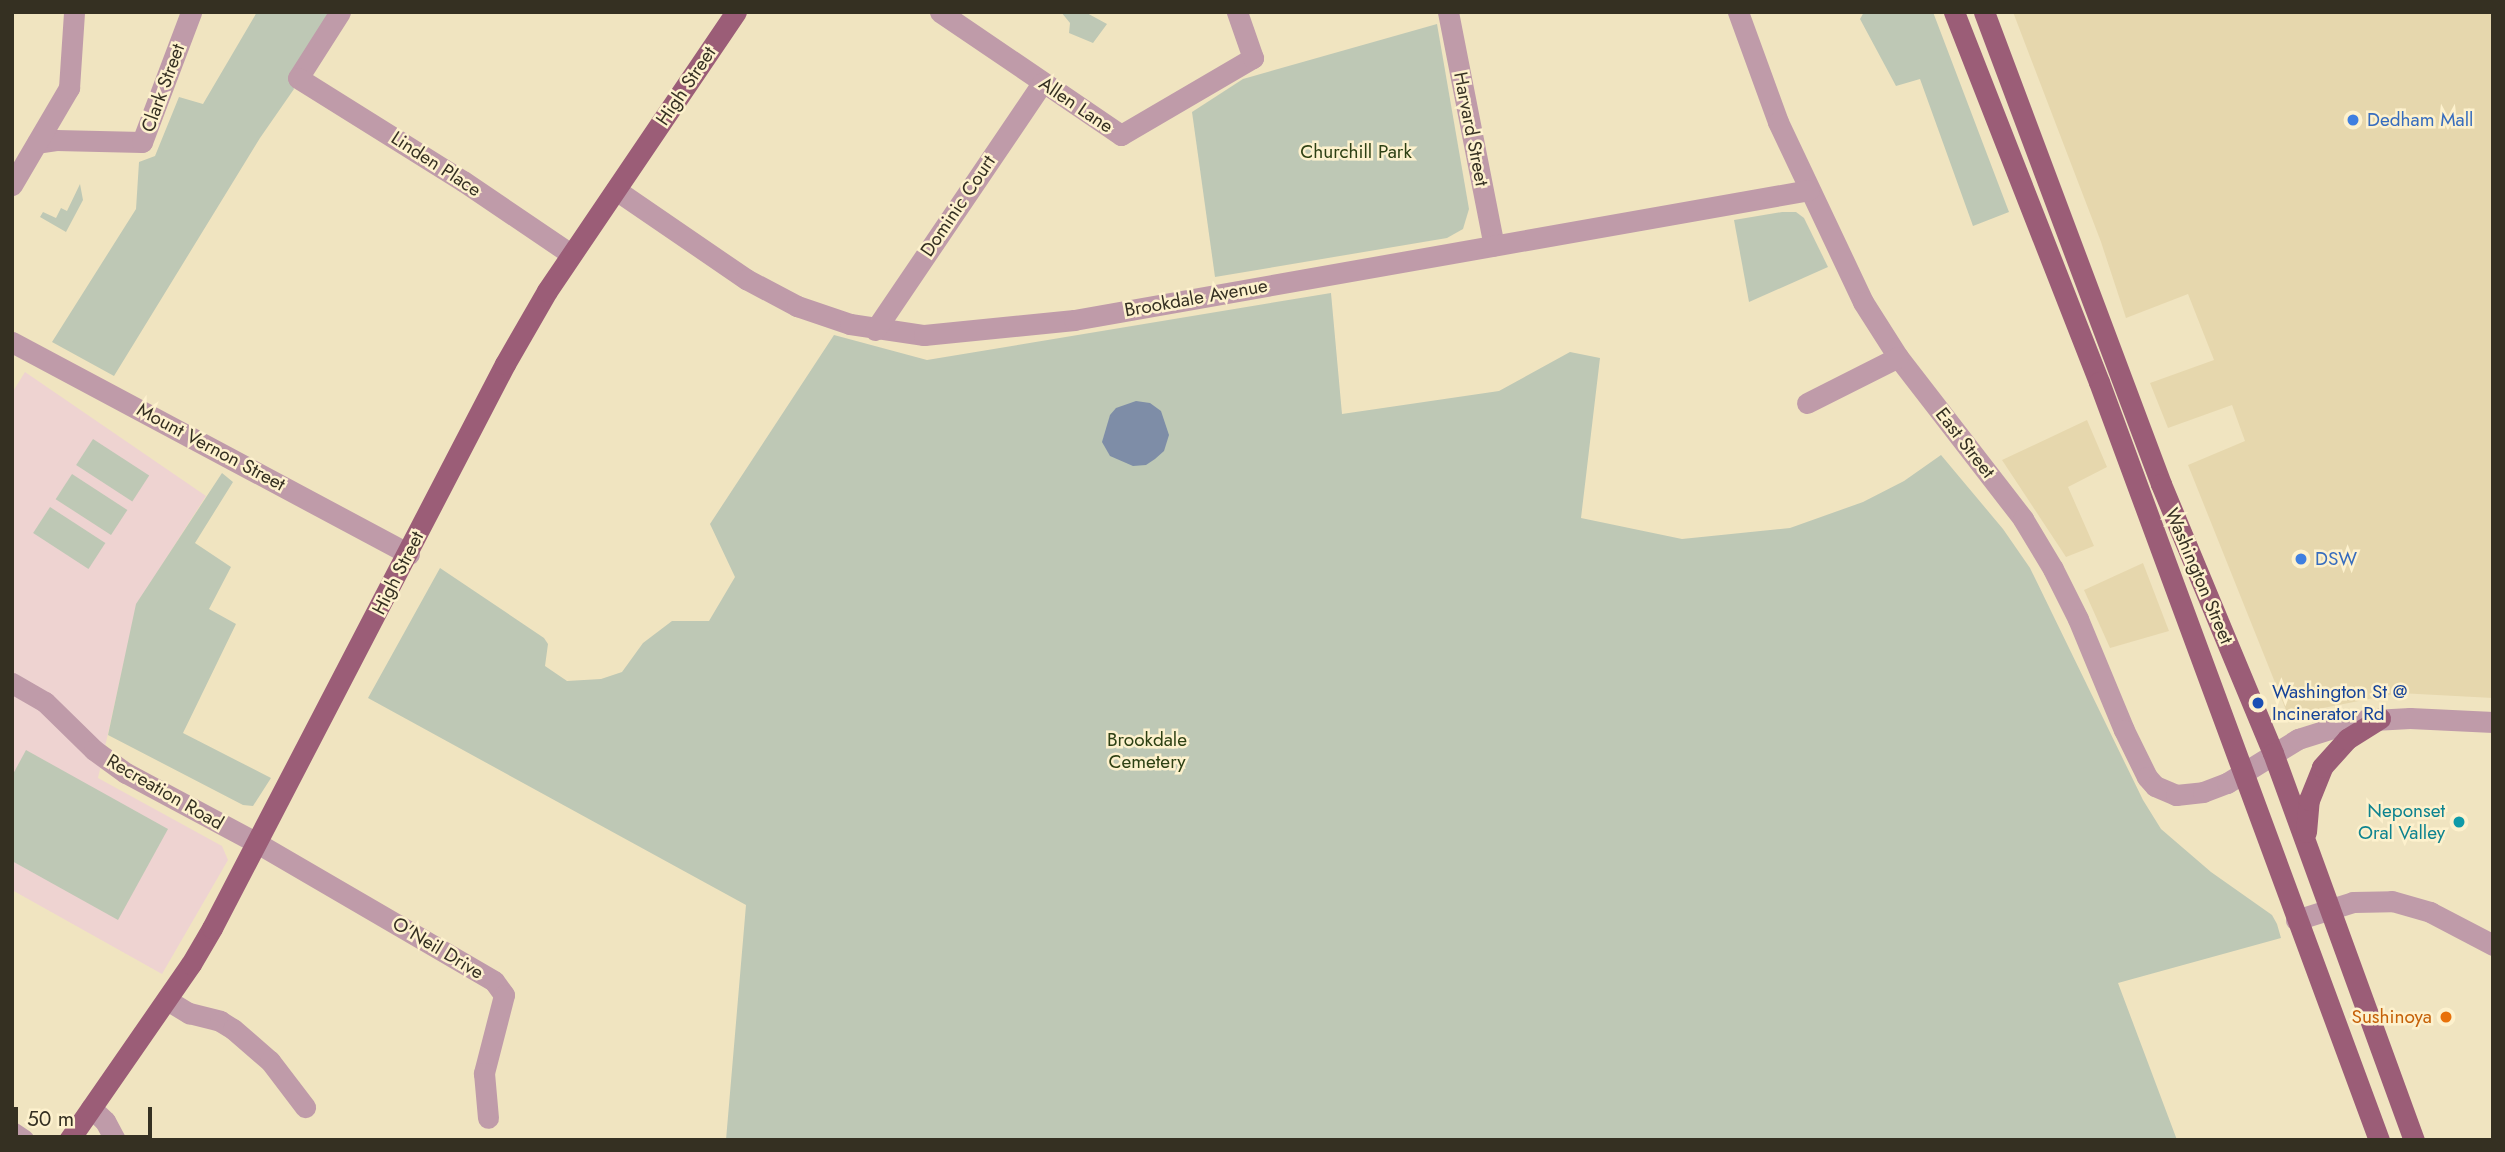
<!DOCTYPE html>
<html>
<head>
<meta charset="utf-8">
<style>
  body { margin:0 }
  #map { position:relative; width:2505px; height:1152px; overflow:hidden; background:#f0e4c0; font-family:Jost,sans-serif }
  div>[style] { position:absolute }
  .built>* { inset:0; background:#e6d7ad }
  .education>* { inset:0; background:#eed3d1 }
  .green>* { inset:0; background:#bec8b5; transform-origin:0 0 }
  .water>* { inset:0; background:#7e8da7 }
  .minor>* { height:21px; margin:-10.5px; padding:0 10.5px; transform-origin:10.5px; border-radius:10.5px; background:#bf9ba9 }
  .major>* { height:21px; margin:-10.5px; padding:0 10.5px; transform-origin:10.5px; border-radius:10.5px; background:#9b5d77 }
  .dots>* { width:19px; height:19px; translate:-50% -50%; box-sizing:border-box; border:4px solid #fdf1cd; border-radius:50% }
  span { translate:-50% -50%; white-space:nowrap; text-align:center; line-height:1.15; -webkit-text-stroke:5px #fdf1cd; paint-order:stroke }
  .street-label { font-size:19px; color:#353022 }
  .shop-label { font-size:19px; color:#366cbe }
  .left { translate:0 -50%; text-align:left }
  .park-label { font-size:19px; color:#2d4013 }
  .transit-label { font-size:19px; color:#164399 }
  .culture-label { font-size:19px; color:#0d838f }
  .right { translate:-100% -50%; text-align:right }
  .food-label { font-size:19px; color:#c56008 }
  .frame { position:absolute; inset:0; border:14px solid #353022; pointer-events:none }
  .scale { position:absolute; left:14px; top:1107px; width:138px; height:32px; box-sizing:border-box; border:4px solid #353022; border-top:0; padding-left:9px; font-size:21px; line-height:24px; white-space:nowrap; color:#353022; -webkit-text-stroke:5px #fdf1cd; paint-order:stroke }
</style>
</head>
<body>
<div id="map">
  <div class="built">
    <i style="clip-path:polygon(2013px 12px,2493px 12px,2493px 698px,2399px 693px,2288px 715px,2188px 465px,2245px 441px,2232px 405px,2168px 428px,2150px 383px,2214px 360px,2188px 294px,2126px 318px,2101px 242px)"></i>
    <i style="clip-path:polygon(2087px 420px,2107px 467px,2068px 487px,2094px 546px,2066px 557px,2002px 460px)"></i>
    <i style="clip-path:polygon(2143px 563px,2169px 631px,2110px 648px,2084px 590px)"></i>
  </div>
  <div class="education">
    <i style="clip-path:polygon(25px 372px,206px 496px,137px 604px,98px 778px,222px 846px,228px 860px,162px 974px,12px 890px,12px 393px)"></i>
  </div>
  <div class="green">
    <i style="clip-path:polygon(257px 12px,329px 12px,290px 81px,294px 89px,260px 138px,114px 376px,52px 342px,136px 209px,139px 162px,155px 156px,179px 97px,203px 104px)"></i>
    <i style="clip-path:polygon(1061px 12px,1085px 12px,1107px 24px,1093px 43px,1069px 33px,1070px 23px)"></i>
    <i style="clip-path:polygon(1864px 12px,1933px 12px,2009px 212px,1973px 226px,1920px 79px,1896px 86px,1860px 19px)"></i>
    <i style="clip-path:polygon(1437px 24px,1469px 209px,1463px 229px,1447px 238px,1215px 277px,1192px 112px,1243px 79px)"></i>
    <i style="clip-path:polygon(80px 184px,83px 200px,66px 232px,40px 217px,43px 212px,56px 218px,61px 208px,67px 211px)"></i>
    <i style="clip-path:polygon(1782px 212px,1796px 212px,1804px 218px,1828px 267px,1749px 302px,1734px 220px)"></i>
    <i style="clip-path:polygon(1331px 293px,1342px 414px,1499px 391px,1570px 352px,1600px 358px,1581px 518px,1682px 539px,1790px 528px,1863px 502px,1904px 481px,1941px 455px,2003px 529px,2030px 568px,2143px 800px,2161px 829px,2211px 872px,2272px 915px,2277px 924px,2281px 938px,2118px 983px,2177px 1140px,726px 1140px,746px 905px,368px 698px,440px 568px,544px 638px,548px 644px,545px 666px,567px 681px,601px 679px,622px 672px,643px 643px,672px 621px,709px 621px,735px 577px,710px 524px,834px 335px,927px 360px)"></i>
    <i style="left:93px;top:439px;width:67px;height:31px;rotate:33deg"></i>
    <i style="clip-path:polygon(222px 473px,233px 482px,195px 543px,231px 567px,209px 609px,236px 624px,183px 733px,271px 778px,253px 806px,243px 805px,108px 735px,136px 604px)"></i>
    <i style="left:72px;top:474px;width:66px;height:30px;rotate:33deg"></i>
    <i style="left:50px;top:507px;width:66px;height:31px;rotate:33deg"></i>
    <i style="clip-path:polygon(26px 750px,168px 829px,118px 920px,12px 861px,12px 776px)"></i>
  </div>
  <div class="water">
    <i style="clip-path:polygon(1136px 401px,1150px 403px,1161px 411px,1169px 435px,1164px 451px,1155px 459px,1146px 465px,1133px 466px,1110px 456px,1102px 442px,1110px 415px,1116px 408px)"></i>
  </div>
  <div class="minor">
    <i style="left:340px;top:12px;width:78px;rotate:122.5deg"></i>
    <i style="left:298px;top:78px;width:195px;rotate:32deg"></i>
    <i style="left:463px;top:181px;width:130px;rotate:34.1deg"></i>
    <i style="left:940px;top:12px;width:219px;rotate:34.2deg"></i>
    <i style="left:1121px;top:135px;width:153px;rotate:-30.3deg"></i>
    <i style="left:1253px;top:58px;width:49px;rotate:-109.2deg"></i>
    <i style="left:1448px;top:12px;width:238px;rotate:78.9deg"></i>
    <i style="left:1738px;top:12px;width:117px;rotate:70deg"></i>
    <i style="left:1778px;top:122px;width:199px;rotate:64.7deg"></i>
    <i style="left:1863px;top:302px;width:65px;rotate:57.5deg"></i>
    <i style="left:1898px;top:357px;width:205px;rotate:52.3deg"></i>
    <i style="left:2023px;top:519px;width:58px;rotate:59deg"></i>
    <i style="left:2053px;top:569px;width:56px;rotate:63.4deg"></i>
    <i style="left:2078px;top:619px;width:120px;rotate:67.5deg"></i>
    <i style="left:2124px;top:730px;width:52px;rotate:63.9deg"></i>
    <i style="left:2147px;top:777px;width:12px;rotate:48deg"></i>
    <i style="left:2155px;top:786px;width:23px;rotate:23deg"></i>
    <i style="left:2176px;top:795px;width:27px;rotate:-6deg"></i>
    <i style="left:2203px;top:792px;width:26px;rotate:-21deg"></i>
    <i style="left:2227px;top:783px;width:84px;rotate:-31.8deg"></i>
    <i style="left:2298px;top:739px;width:60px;rotate:-17.5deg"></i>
    <i style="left:2355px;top:721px;width:55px;rotate:-3.1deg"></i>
    <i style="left:2410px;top:718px;width:83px;rotate:2.8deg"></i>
    <i style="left:37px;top:143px;width:19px;rotate:-9deg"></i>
    <i style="left:56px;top:140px;width:86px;rotate:1.3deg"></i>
    <i style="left:142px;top:142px;width:139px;rotate:-69.3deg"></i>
    <i style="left:12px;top:185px;width:113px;rotate:-59.6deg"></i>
    <i style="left:69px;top:88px;width:76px;rotate:-86.2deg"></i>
    <i style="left:616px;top:190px;width:158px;rotate:34.4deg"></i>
    <i style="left:746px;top:279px;width:58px;rotate:27.9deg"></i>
    <i style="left:797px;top:306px;width:56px;rotate:18.8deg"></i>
    <i style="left:850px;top:324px;width:75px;rotate:8.5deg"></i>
    <i style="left:924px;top:335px;width:151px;rotate:-5.7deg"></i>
    <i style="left:1074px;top:320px;width:746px;rotate:-10.03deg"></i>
    <i style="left:875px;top:330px;width:298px;rotate:-55.9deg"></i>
    <i style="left:12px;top:342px;width:450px;rotate:28.1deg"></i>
    <i style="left:1807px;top:403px;width:102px;rotate:-26.8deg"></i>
    <i style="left:12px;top:683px;width:38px;rotate:30deg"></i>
    <i style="left:45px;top:702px;width:69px;rotate:44.4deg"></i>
    <i style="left:94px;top:750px;width:39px;rotate:36deg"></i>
    <i style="left:126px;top:773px;width:149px;rotate:28.1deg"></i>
    <i style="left:257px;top:843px;width:274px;rotate:30.2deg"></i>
    <i style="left:494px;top:981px;width:17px;rotate:54deg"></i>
    <i style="left:504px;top:995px;width:81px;rotate:104.4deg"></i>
    <i style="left:484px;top:1073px;width:45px;rotate:84.9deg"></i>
    <i style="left:2296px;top:920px;width:60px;rotate:-17.5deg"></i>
    <i style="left:2353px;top:902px;width:39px;rotate:-1deg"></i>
    <i style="left:2392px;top:901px;width:40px;rotate:16deg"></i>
    <i style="left:2430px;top:912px;width:71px;rotate:27.6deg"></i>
    <i style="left:167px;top:1000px;width:26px;rotate:31deg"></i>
    <i style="left:189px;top:1013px;width:32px;rotate:14deg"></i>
    <i style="left:220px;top:1021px;width:15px;rotate:32deg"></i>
    <i style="left:233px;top:1029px;width:49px;rotate:40.9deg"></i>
    <i style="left:270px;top:1061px;width:58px;rotate:52.7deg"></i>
    <i style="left:91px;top:1108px;width:19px;rotate:43deg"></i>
    <i style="left:105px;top:1121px;width:21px;rotate:62deg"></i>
    <i style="left:12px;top:1132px;width:14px;rotate:34deg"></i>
  </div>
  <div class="major">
    <i style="left:1954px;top:12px;width:397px;rotate:68.6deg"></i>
    <i style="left:2099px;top:382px;width:808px;rotate:69.73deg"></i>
    <i style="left:1984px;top:12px;width:504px;rotate:69.44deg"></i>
    <i style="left:2161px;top:484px;width:291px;rotate:67.4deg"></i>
    <i style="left:2273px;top:753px;width:412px;rotate:70deg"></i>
    <i style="left:2306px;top:832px;width:32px;rotate:-85deg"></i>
    <i style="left:2309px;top:800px;width:35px;rotate:-68deg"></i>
    <i style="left:2322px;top:767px;width:38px;rotate:-48deg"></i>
    <i style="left:2347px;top:739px;width:39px;rotate:-32deg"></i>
    <i style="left:69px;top:1140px;width:214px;rotate:-55.3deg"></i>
    <i style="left:191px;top:964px;width:42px;rotate:-59.7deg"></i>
    <i style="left:212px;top:928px;width:636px;rotate:-62.55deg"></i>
    <i style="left:505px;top:364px;width:84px;rotate:-60.1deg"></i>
    <i style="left:547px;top:291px;width:337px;rotate:-55.9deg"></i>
  </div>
  <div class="dots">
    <i style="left:2353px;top:120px;background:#3f7fe0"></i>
    <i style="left:2301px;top:559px;background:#3f7fe0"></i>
    <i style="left:2258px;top:703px;background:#1a4fb4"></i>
    <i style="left:2459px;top:822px;background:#0f9aa8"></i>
    <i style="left:2446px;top:1017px;background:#e8710a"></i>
  </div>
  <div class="street-label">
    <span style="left:686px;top:86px;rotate:-56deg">High Street</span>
    <span style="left:163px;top:88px;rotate:-70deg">Clark Street</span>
    <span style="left:1076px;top:105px;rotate:34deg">Allen Lane</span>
    <span style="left:1471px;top:129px;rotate:79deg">Harvard Street</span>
    <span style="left:436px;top:164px;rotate:33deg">Linden Place</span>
    <span style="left:958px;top:206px;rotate:-56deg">Dominic Court</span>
    <span style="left:1196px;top:298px;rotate:-10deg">Brookdale Avenue</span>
    <span style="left:1965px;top:443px;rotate:52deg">East Street</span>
    <span style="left:211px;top:447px;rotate:28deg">Mount Vernon Street</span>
    <span style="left:398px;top:573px;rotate:-63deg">High Street</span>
    <span style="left:2199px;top:576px;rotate:67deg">Washington Street</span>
    <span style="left:165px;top:792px;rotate:30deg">Recreation Road</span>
    <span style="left:438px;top:948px;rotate:31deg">O'Neil Drive</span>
  </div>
  <div class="shop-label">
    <span class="left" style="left:2367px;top:120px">Dedham Mall</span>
    <span class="left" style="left:2315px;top:559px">DSW</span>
  </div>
  <div class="park-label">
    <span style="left:1356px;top:152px">Churchill Park</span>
    <span style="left:1147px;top:751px">Brookdale<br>Cemetery</span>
  </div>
  <div class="transit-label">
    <span class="left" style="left:2272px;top:703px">Washington St @<br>Incinerator Rd</span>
  </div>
  <div class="culture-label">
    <span class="right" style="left:2445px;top:822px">Neponset<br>Oral Valley</span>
  </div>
  <div class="food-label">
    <span class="right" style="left:2432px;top:1017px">Sushinoya</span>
  </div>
  <div class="frame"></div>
  <div class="scale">50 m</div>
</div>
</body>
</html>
